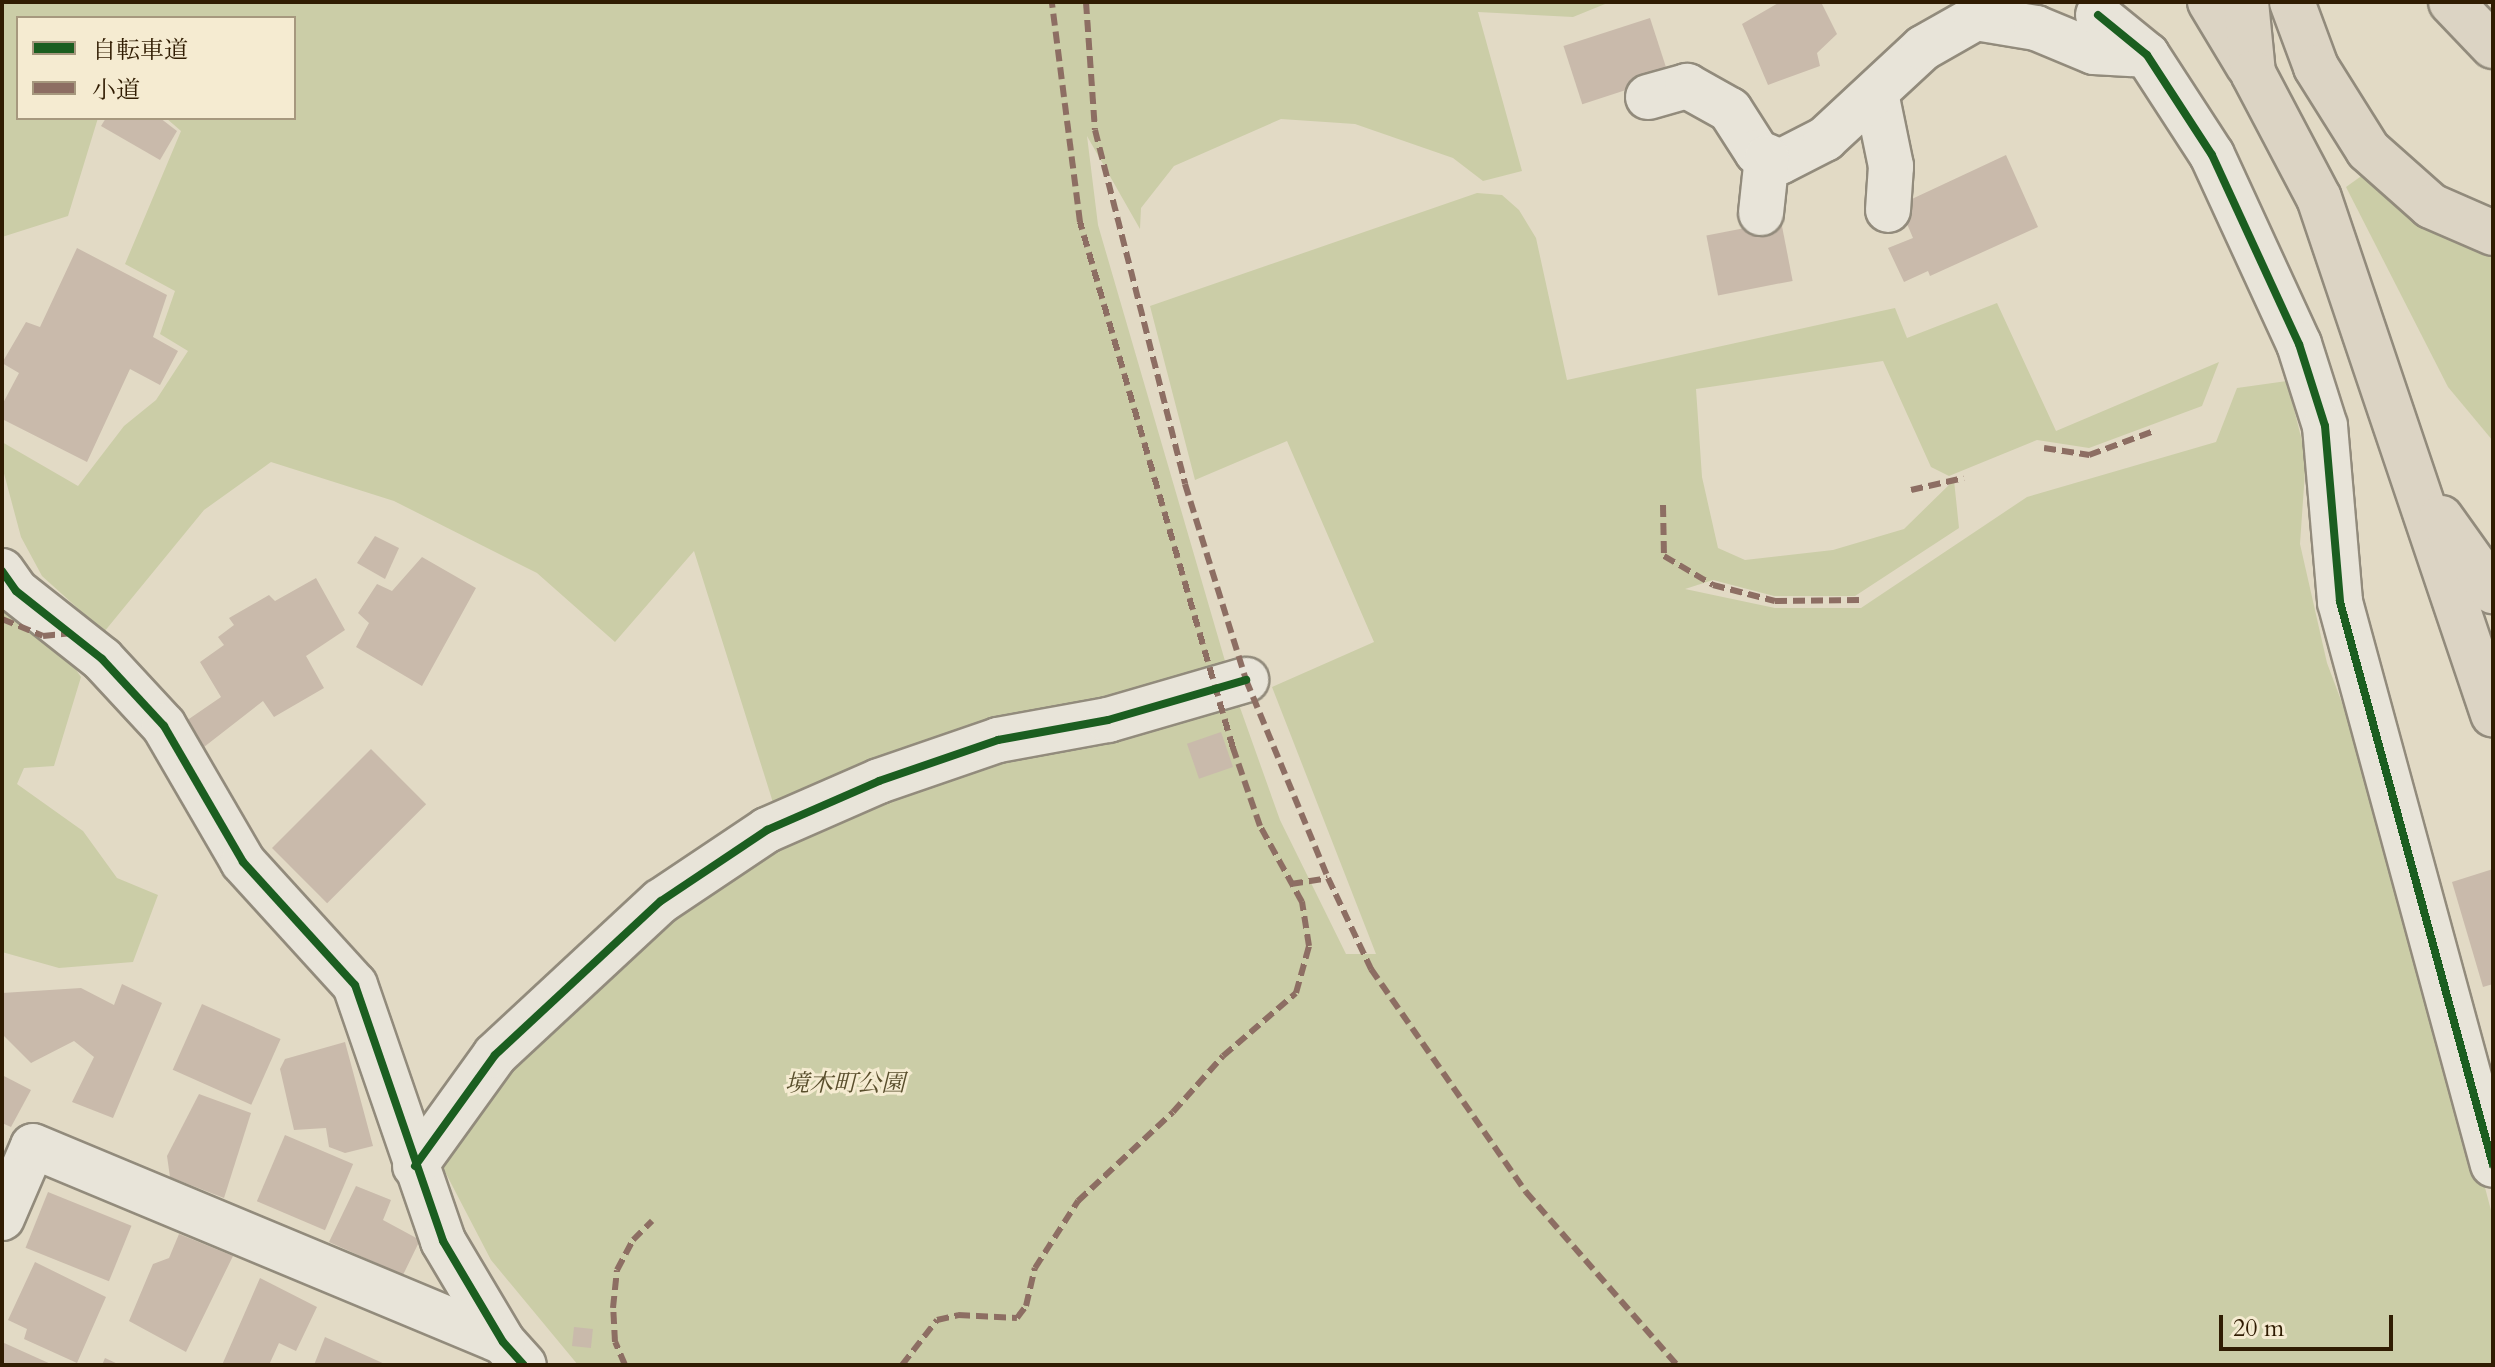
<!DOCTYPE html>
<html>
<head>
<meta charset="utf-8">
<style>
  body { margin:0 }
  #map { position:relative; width:2495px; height:1367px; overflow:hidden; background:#e2dac5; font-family:Cardo,"Noto Serif JP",serif }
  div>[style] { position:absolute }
  .green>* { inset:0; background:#cbcda7 }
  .building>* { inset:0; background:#c9baab; transform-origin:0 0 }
  .roads { filter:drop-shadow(2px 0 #928b7c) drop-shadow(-2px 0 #928b7c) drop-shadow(0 2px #928b7c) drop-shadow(0 -2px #928b7c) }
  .minor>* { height:44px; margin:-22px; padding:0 22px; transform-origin:22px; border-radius:22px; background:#e8e4d9 }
  .major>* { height:44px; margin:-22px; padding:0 22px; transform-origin:22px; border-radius:22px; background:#dcd4c4 }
  .highway>* { height:44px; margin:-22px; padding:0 22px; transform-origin:22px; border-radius:22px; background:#dcd4c4 }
  .quiet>* { height:6px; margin-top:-3px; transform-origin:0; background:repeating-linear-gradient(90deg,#8d6e63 0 12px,transparent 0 18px) }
  .cycleway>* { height:8px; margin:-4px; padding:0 4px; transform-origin:4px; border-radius:4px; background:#1b5e20 }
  span { translate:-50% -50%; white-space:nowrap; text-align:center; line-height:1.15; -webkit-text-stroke:6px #f5ebd1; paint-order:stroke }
  .park-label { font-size:24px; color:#594e2c; font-style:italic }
  .frame { position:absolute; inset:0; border:4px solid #301c02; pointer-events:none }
  .legend { position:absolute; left:16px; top:16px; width:280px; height:104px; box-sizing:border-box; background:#f5ebd1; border:2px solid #a6987e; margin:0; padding:10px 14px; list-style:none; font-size:24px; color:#301c02 }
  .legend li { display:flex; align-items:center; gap:16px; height:40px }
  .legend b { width:40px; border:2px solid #a6987e }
  .scale { position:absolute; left:2219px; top:1315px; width:174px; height:36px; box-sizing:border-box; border:4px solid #301c02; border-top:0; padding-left:10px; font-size:24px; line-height:28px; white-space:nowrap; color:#301c02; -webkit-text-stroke:6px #f5ebd1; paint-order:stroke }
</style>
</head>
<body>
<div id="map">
  <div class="green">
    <i style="clip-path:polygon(2px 2px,1610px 2px,1573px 17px,1478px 12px,1522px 171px,1483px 181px,1453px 158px,1355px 124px,1281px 119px,1174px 166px,1141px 208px,1140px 229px,1087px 136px,1098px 225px,1232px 685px,1280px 820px,1346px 954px,1376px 954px,1272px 687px,1374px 642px,1287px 441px,1195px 480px,1150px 306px,1477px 193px,1502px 195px,1519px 210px,1536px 238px,1567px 380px,1895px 308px,1907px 338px,1997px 303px,2056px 431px,2219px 362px,2202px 406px,2089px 448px,2037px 440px,1949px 476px,1931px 467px,1883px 361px,1696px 389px,1702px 477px,1718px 548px,1745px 560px,1833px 550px,1904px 529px,1954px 480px,1959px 528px,1855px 596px,1774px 596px,1713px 580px,1685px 589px,1775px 608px,1861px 608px,2027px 497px,2216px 442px,2237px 388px,2287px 381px,2306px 457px,2300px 544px,2327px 663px,2395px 844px,2493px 1218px,2493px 1365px,578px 1365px,491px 1260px,429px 1141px,428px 1116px,775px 809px,694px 551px,615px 642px,537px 573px,394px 501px,271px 462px,204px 510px,104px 632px,42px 576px,21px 537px,2px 466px,2px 442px,78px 486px,124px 426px,156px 400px,188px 351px,160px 334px,175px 291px,125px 264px,181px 131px,166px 118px,294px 118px,294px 18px,18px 18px,18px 118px,98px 118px,68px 216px,2px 237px)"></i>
    <i style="clip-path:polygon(2367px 172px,2493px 252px,2493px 441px,2448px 387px,2346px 187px)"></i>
    <i style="clip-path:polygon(2px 594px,61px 648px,81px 677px,54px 766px,24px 768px,17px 784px,83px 831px,117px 878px,158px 895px,133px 962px,59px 968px,2px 952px)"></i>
  </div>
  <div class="building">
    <i style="clip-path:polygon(1780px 2px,1821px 2px,1837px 34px,1817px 53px,1820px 66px,1768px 85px,1742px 24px)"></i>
    <i style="left:1650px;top:18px;width:61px;height:91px;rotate:72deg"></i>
    <i style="clip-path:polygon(106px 118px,160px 118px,177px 131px,160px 160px,101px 126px)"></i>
    <i style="clip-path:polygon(2006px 155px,2038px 227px,1930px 276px,1928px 271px,1904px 282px,1888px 248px,1913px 238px,1899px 205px)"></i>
    <i style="left:1781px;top:221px;width:61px;height:76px;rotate:79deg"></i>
    <i style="clip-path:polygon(77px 248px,167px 295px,153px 337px,178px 351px,160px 385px,130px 369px,87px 462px,2px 419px,2px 405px,19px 373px,2px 363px,26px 322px,40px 327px)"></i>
    <i style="clip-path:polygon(375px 536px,399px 548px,385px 579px,357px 563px)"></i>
    <i style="clip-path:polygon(422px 557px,476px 588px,422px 686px,356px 647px,369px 623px,358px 613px,377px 584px,392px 591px)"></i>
    <i style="clip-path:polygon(316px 578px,345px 630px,306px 656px,324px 688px,274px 717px,263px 701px,204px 747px,186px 721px,221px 697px,200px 662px,224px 645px,218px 637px,234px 625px,229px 618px,269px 595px,275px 601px)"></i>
    <i style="left:1221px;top:732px;width:37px;height:36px;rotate:71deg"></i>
    <i style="left:371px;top:749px;width:78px;height:140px;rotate:45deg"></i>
    <i style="clip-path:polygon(2493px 869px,2493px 984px,2483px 987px,2452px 882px)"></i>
    <i style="clip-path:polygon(122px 984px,162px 1003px,113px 1118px,72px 1102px,94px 1057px,74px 1041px,31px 1063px,2px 1034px,2px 993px,81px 988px,114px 1005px)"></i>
    <i style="left:202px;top:1004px;width:86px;height:72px;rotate:24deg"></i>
    <i style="clip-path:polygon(345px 1042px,373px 1146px,345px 1153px,329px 1147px,326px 1128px,294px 1130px,280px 1069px,285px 1059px)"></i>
    <i style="clip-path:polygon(2px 1075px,31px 1090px,11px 1127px,2px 1123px)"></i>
    <i style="clip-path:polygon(199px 1094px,251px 1113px,224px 1198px,170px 1177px,167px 1156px)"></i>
    <i style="left:285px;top:1135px;width:74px;height:72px;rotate:23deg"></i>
    <i style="clip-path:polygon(356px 1186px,391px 1200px,383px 1220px,420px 1240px,403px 1275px,329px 1242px)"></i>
    <i style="left:48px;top:1192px;width:90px;height:60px;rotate:22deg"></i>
    <i style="clip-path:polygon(179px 1234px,233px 1256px,186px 1352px,129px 1321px,153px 1264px,169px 1258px)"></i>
    <i style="clip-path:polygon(35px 1262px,106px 1297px,77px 1363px,24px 1339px,27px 1329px,8px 1320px)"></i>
    <i style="clip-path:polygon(260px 1278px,317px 1307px,296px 1351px,279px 1343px,269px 1365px,222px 1365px)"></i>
    <i style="left:574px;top:1327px;width:19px;height:19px;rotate:6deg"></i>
    <i style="clip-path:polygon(325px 1337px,387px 1365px,314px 1365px)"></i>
    <i style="clip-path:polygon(2px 1342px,53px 1365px,2px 1365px)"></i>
    <i style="clip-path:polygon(105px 1358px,120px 1365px,102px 1365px)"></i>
  </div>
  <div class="roads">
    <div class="minor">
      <i style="left:2098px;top:15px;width:63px;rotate:39.2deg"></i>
      <i style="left:2147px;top:55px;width:119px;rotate:57deg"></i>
      <i style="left:2212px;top:155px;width:208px;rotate:65.3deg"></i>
      <i style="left:2299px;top:344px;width:86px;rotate:72.4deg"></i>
      <i style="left:2325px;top:426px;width:177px;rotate:85.1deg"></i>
      <i style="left:2340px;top:602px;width:583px;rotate:74.8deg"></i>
      <i style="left:1876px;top:93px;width:75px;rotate:78.4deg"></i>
      <i style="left:1891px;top:166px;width:44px;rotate:93.9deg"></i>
      <i style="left:1648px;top:97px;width:41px;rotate:-15.8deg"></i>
      <i style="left:1687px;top:86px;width:49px;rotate:29.2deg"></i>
      <i style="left:1730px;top:110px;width:50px;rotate:57.3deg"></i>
      <i style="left:1757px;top:152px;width:25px;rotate:23deg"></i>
      <i style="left:1780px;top:162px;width:51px;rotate:-27.1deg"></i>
      <i style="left:1825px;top:139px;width:134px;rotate:-42.9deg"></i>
      <i style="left:1923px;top:48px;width:61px;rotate:-29.5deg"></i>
      <i style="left:1976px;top:18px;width:61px;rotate:9.5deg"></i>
      <i style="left:2036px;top:28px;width:63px;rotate:22.5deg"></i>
      <i style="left:2094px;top:52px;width:53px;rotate:3.2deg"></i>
      <i style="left:1761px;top:213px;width:56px;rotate:-83.9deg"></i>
      <i style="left:2px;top:571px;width:24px;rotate:55deg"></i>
      <i style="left:16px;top:591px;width:110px;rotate:38.3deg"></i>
      <i style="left:102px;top:659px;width:91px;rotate:47.2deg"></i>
      <i style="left:164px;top:726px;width:157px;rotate:59.8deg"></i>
      <i style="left:243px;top:862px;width:166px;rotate:47.7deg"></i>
      <i style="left:355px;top:985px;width:271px;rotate:71deg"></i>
      <i style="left:443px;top:1241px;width:117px;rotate:59.3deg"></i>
      <i style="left:503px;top:1342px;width:31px;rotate:48deg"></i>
      <i style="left:415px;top:1166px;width:137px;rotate:-54.2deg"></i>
      <i style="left:495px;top:1055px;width:226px;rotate:-42.9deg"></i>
      <i style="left:661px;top:901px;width:128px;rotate:-33.8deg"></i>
      <i style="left:767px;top:830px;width:122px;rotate:-23.6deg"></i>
      <i style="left:879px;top:781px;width:126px;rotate:-19deg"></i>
      <i style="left:998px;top:740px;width:112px;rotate:-10.3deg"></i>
      <i style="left:1108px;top:720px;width:144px;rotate:-16.2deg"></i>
      <i style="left:2px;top:1218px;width:78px;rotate:-66.7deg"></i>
      <i style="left:33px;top:1146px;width:509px;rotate:22.64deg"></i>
    </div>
    <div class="major">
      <i style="left:2451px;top:2px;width:61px;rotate:46.3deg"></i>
    </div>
    <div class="highway">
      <i style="left:2210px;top:2px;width:74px;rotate:58.9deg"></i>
      <i style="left:2246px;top:2px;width:71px;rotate:84.4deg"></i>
      <i style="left:2253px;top:73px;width:141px;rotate:62.2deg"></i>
      <i style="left:2319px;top:198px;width:545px;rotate:71.37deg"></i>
      <i style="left:2292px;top:2px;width:69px;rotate:69.7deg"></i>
      <i style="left:2316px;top:67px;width:98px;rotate:57.9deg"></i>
      <i style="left:2368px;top:150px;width:84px;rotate:41.6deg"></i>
      <i style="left:2431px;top:206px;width:68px;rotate:23.5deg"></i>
      <i style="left:2441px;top:518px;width:90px;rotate:54.5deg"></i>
    </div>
  </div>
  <div class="quiet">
    <i style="left:1086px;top:2px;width:128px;rotate:86deg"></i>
    <i style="left:1095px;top:130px;width:365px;rotate:75.7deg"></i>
    <i style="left:1185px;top:484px;width:205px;rotate:72.7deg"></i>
    <i style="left:1246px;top:680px;width:214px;rotate:67.5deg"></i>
    <i style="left:1328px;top:878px;width:101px;rotate:64.7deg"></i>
    <i style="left:1371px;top:969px;width:272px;rotate:55.2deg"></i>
    <i style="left:1526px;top:1192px;width:230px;rotate:48.9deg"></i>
    <i style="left:2044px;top:448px;width:46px;rotate:8.8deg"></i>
    <i style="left:2089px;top:455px;width:69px;rotate:-20.3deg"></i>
    <i style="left:1911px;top:490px;width:54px;rotate:-12.8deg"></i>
    <i style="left:1663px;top:505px;width:51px;rotate:88.9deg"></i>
    <i style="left:1664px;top:556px;width:57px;rotate:30.6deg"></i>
    <i style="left:1713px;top:585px;width:64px;rotate:14.5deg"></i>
    <i style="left:1775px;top:601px;width:84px;rotate:-0.7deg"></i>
    <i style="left:2px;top:619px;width:44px;rotate:22.5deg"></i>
    <i style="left:43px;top:636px;width:27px;rotate:-6deg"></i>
    <i style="left:1291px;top:884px;width:37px;rotate:-9deg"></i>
    <i style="left:625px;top:1365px;width:25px;rotate:-113deg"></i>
    <i style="left:615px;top:1342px;width:34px;rotate:-93deg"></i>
    <i style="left:613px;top:1308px;width:38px;rotate:-84deg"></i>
    <i style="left:617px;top:1270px;width:34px;rotate:-62deg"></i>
    <i style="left:633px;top:1240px;width:27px;rotate:-45deg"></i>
    <i style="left:902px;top:1365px;width:57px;rotate:-52.1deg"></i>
    <i style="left:937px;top:1320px;width:22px;rotate:-13deg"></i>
    <i style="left:958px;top:1315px;width:59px;rotate:2.9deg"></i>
    <i style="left:1017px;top:1318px;width:15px;rotate:-53deg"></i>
    <i style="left:1026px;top:1306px;width:39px;rotate:-77deg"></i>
    <i style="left:1035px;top:1268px;width:80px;rotate:-57.3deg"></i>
    <i style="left:1078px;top:1201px;width:130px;rotate:-43.1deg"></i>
    <i style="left:1173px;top:1112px;width:75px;rotate:-48.2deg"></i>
    <i style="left:1223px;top:1056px;width:96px;rotate:-40.8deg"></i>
    <i style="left:1296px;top:993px;width:49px;rotate:-74.5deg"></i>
    <i style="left:1309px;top:946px;width:45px;rotate:-99deg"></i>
    <i style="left:1302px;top:902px;width:87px;rotate:-118.9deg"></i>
    <i style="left:1260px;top:826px;width:83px;rotate:-109.1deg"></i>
    <i style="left:1233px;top:748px;width:548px;rotate:-106.22deg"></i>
    <i style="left:1080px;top:222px;width:222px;rotate:-97.3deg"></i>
  </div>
  <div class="cycleway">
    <i style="left:2098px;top:15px;width:63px;rotate:39.2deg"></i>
    <i style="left:2147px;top:55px;width:119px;rotate:57deg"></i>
    <i style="left:2212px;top:155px;width:208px;rotate:65.3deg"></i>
    <i style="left:2299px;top:344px;width:86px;rotate:72.4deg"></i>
    <i style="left:2325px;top:426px;width:177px;rotate:85.1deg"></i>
    <i style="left:2340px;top:602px;width:583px;rotate:74.8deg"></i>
    <i style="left:2px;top:571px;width:24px;rotate:55deg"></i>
    <i style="left:16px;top:591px;width:110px;rotate:38.3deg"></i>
    <i style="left:102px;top:659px;width:91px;rotate:47.2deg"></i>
    <i style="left:164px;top:726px;width:157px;rotate:59.8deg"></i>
    <i style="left:243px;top:862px;width:166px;rotate:47.7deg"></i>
    <i style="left:355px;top:985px;width:271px;rotate:71deg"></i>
    <i style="left:443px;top:1241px;width:117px;rotate:59.3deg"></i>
    <i style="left:503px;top:1342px;width:31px;rotate:48deg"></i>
    <i style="left:415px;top:1166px;width:137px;rotate:-54.2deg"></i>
    <i style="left:495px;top:1055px;width:226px;rotate:-42.9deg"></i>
    <i style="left:661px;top:901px;width:128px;rotate:-33.8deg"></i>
    <i style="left:767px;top:830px;width:122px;rotate:-23.6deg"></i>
    <i style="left:879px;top:781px;width:126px;rotate:-19deg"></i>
    <i style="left:998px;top:740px;width:112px;rotate:-10.3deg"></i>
    <i style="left:1108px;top:720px;width:144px;rotate:-16.2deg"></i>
  </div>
  <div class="park-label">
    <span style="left:845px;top:1084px">境木町公園</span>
  </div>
  <div class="frame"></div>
  <ul class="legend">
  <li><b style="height:10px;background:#1b5e20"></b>自転車道</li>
  <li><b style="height:10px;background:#8d6e63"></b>小道</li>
  </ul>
  <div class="scale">20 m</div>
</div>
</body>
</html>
